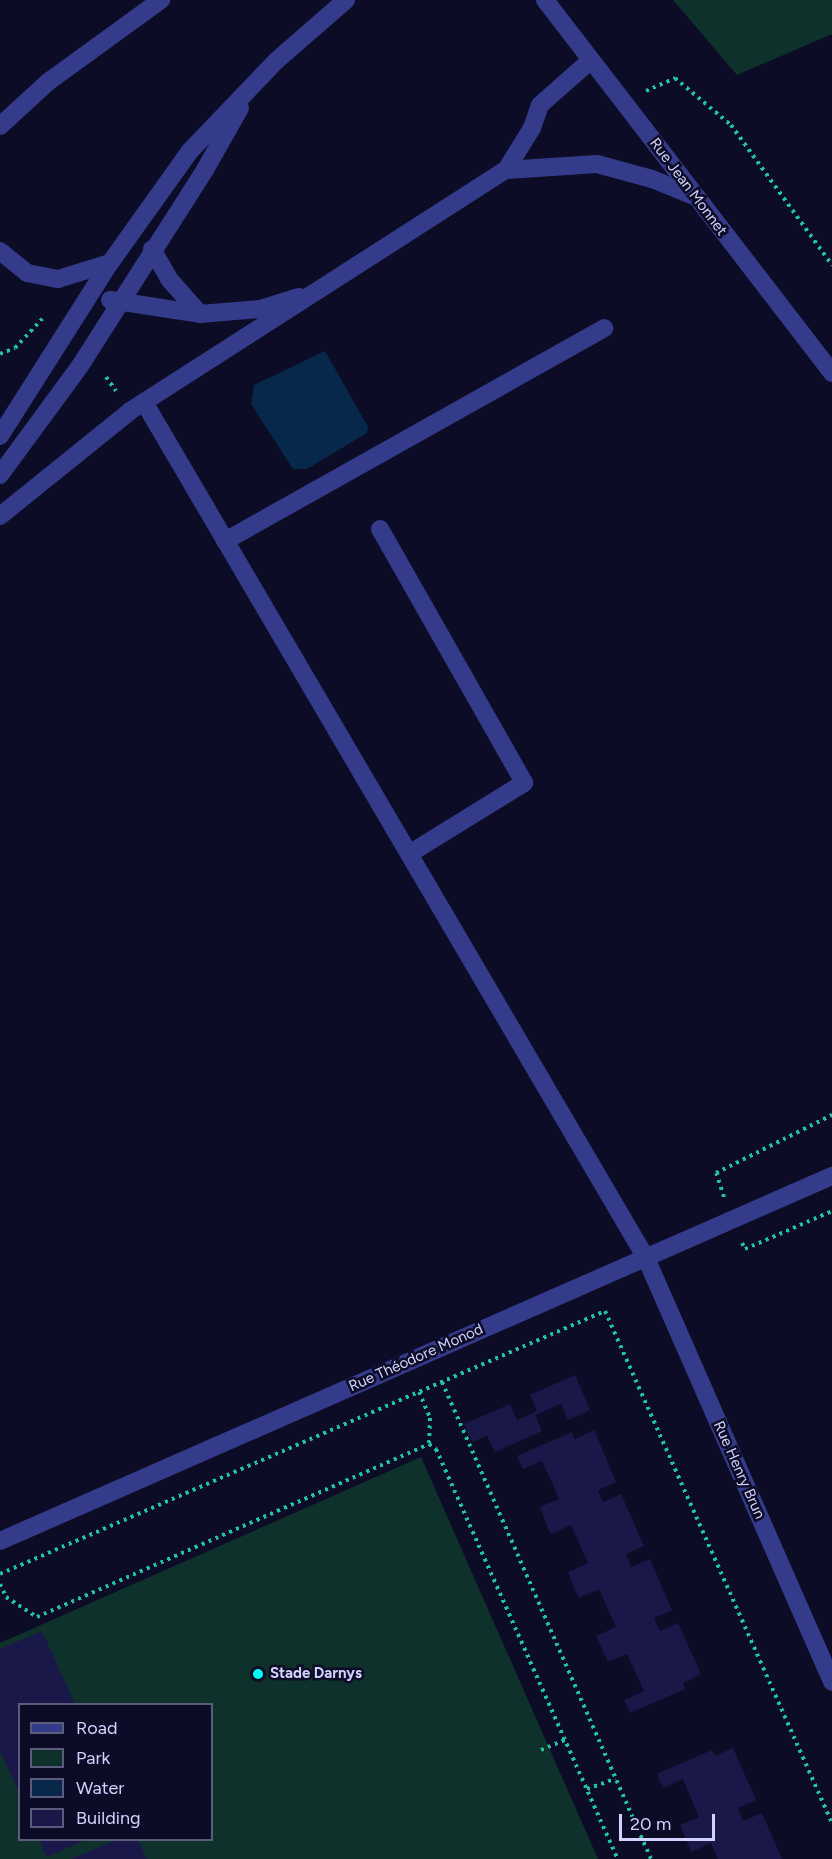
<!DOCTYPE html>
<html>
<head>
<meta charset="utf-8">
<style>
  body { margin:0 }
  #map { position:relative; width:832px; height:1859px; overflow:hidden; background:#0d0c26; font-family:Figtree,sans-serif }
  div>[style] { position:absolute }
  .green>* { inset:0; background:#0f312b }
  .water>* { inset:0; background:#07284b }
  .building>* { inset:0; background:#1a1749 }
  .path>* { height:4px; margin-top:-2px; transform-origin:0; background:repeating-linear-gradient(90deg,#22c2a4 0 3px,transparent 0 7.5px) }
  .minor>* { height:18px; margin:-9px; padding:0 9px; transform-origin:9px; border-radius:9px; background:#333b8a }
  .dots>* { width:16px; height:16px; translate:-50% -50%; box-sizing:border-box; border:3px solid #0d0c26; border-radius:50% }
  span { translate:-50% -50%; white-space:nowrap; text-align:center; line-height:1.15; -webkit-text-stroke:5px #0d0c26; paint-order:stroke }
  .street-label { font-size:15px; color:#d2d2ff }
  .poi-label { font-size:15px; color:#d2d2ff; font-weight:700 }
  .left { translate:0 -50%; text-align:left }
  .legend { position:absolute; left:18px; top:1703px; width:195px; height:138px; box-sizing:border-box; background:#0d0c26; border:2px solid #5c5b7d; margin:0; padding:8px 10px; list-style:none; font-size:18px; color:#d2d2ff }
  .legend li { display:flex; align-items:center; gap:12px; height:30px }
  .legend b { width:30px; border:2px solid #5c5b7d }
  .scale { position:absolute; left:619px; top:1814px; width:96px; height:27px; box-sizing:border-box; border:3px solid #d2d2ff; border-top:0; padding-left:8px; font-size:18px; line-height:21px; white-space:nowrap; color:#d2d2ff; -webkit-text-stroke:4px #0d0c26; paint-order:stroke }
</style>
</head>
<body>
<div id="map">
  <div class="green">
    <i style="clip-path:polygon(673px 0,832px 0,832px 34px,737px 75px)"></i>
    <i style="clip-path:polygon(evenodd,421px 1457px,598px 1859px,0 1859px,0 1643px,421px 1457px,20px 1704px,212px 1704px,212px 1840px,20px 1840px,20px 1704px)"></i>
  </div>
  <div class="water">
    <i style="clip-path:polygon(325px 351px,368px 427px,367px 433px,307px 469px,293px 469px,251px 404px,254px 385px)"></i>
  </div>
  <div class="building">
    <i style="clip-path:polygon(575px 1375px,590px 1410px,568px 1420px,561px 1404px,535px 1415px,542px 1431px,495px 1452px,487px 1436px,472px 1442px,464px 1424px,510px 1404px,517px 1420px,537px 1411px,530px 1395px)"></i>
    <i style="clip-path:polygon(594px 1430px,616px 1482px,598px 1490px,603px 1502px,621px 1494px,644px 1546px,626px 1554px,631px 1567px,650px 1559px,672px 1610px,654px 1618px,660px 1631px,678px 1623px,701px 1674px,683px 1683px,685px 1689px,630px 1713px,624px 1700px,644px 1691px,627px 1654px,608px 1662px,596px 1636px,616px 1627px,599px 1589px,579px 1598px,573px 1585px,568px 1572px,588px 1563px,571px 1525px,551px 1534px,545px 1521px,540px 1507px,559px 1499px,551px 1480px,542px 1461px,523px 1469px,517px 1456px,572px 1432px,575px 1439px)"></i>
    <i style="clip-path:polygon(42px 1631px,75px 1704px,20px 1704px,20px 1795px,0 1751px,0 1649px)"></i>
    <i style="clip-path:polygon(733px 1748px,756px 1800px,738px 1808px,743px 1821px,762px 1813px,782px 1859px,718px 1859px,711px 1843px,691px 1852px,680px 1825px,699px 1817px,683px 1779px,663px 1788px,657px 1774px,712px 1750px,715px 1756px)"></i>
    <i style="clip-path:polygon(39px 1840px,86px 1840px,47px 1857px)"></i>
    <i style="clip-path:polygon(116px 1840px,138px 1840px,147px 1859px,71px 1859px)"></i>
  </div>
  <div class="path">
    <i style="left:646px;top:91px;width:32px;rotate:-24deg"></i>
    <i style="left:675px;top:78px;width:73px;rotate:40deg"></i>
    <i style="left:731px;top:125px;width:173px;rotate:54.2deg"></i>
    <i style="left:0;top:354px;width:16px;rotate:-22deg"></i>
    <i style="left:15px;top:348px;width:40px;rotate:-47deg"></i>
    <i style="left:106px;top:377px;width:17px;rotate:54deg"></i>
    <i style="left:724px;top:1197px;width:25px;rotate:-108deg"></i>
    <i style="left:716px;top:1173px;width:130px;rotate:-26.6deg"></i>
    <i style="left:742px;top:1243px;width:7px;rotate:63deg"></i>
    <i style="left:745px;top:1249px;width:95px;rotate:-23.6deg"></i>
    <i style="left:442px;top:1382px;width:521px;rotate:66.34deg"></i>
    <i style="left:419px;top:1392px;width:28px;rotate:67deg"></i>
    <i style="left:430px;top:1418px;width:26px;rotate:92deg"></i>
    <i style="left:0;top:1574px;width:660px;rotate:-23.5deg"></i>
    <i style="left:605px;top:1311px;width:560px;rotate:66.09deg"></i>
    <i style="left:0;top:1584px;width:14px;rotate:65deg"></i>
    <i style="left:6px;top:1597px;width:37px;rotate:33deg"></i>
    <i style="left:37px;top:1617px;width:428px;rotate:-23.8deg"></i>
    <i style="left:429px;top:1444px;width:9px;rotate:36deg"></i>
    <i style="left:436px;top:1449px;width:449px;rotate:66.1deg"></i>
    <i style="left:541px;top:1750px;width:26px;rotate:-23deg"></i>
    <i style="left:587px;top:1789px;width:30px;rotate:-20deg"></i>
  </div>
  <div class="minor">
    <i style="left:545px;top:0;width:471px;rotate:52.4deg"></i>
    <i style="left:0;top:126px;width:65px;rotate:-42.5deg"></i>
    <i style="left:48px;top:82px;width:140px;rotate:-36deg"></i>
    <i style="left:506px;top:170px;width:91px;rotate:-3.8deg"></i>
    <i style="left:597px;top:164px;width:57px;rotate:15.3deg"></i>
    <i style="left:652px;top:179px;width:45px;rotate:22deg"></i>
    <i style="left:152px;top:249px;width:34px;rotate:60deg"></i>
    <i style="left:169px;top:279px;width:47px;rotate:48.5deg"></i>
    <i style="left:200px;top:314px;width:60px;rotate:-4.8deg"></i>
    <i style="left:260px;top:309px;width:41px;rotate:-17.1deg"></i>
    <i style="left:0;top:251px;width:35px;rotate:39deg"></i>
    <i style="left:27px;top:273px;width:32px;rotate:11deg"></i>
    <i style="left:58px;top:279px;width:54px;rotate:-17.1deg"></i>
    <i style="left:110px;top:300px;width:91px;rotate:8.8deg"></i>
    <i style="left:144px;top:402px;width:992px;rotate:59.61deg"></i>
    <i style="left:646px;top:1258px;width:463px;rotate:66.3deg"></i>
    <i style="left:0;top:436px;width:205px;rotate:-57.6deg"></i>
    <i style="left:110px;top:263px;width:138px;rotate:-54.5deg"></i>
    <i style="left:190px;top:151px;width:124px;rotate:-46.3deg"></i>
    <i style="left:276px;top:61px;width:93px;rotate:-41.1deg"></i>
    <i style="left:0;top:475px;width:135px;rotate:-53.7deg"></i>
    <i style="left:80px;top:366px;width:235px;rotate:-57.5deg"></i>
    <i style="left:206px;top:168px;width:69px;rotate:-60.5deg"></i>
    <i style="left:0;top:516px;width:167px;rotate:-38.9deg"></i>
    <i style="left:130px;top:411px;width:447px;rotate:-32.7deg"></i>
    <i style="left:506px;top:170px;width:49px;rotate:-58.2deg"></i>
    <i style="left:532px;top:128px;width:24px;rotate:-71deg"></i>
    <i style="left:540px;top:105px;width:68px;rotate:-41.4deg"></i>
    <i style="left:380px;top:529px;width:292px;rotate:60.4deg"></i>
    <i style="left:524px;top:783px;width:135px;rotate:148.3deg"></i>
    <i style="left:225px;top:541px;width:435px;rotate:-29.3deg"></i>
    <i style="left:0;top:1541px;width:909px;rotate:-23.69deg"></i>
  </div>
  <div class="dots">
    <i style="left:258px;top:1674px;background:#00fdf5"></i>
  </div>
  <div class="street-label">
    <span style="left:688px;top:187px;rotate:53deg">Rue Jean Monnet</span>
    <span style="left:416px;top:1358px;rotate:-24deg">Rue Théodore Monod</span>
    <span style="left:739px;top:1470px;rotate:66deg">Rue Henry Brun</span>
  </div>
  <div class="poi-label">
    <span class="left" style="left:270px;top:1674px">Stade Darnys</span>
  </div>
  <ul class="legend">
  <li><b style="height:8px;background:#333b8a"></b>Road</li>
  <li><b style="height:16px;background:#0f312b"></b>Park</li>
  <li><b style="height:16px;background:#07284b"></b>Water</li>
  <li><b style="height:16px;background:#1a1749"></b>Building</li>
  </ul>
  <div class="scale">20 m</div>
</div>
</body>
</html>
